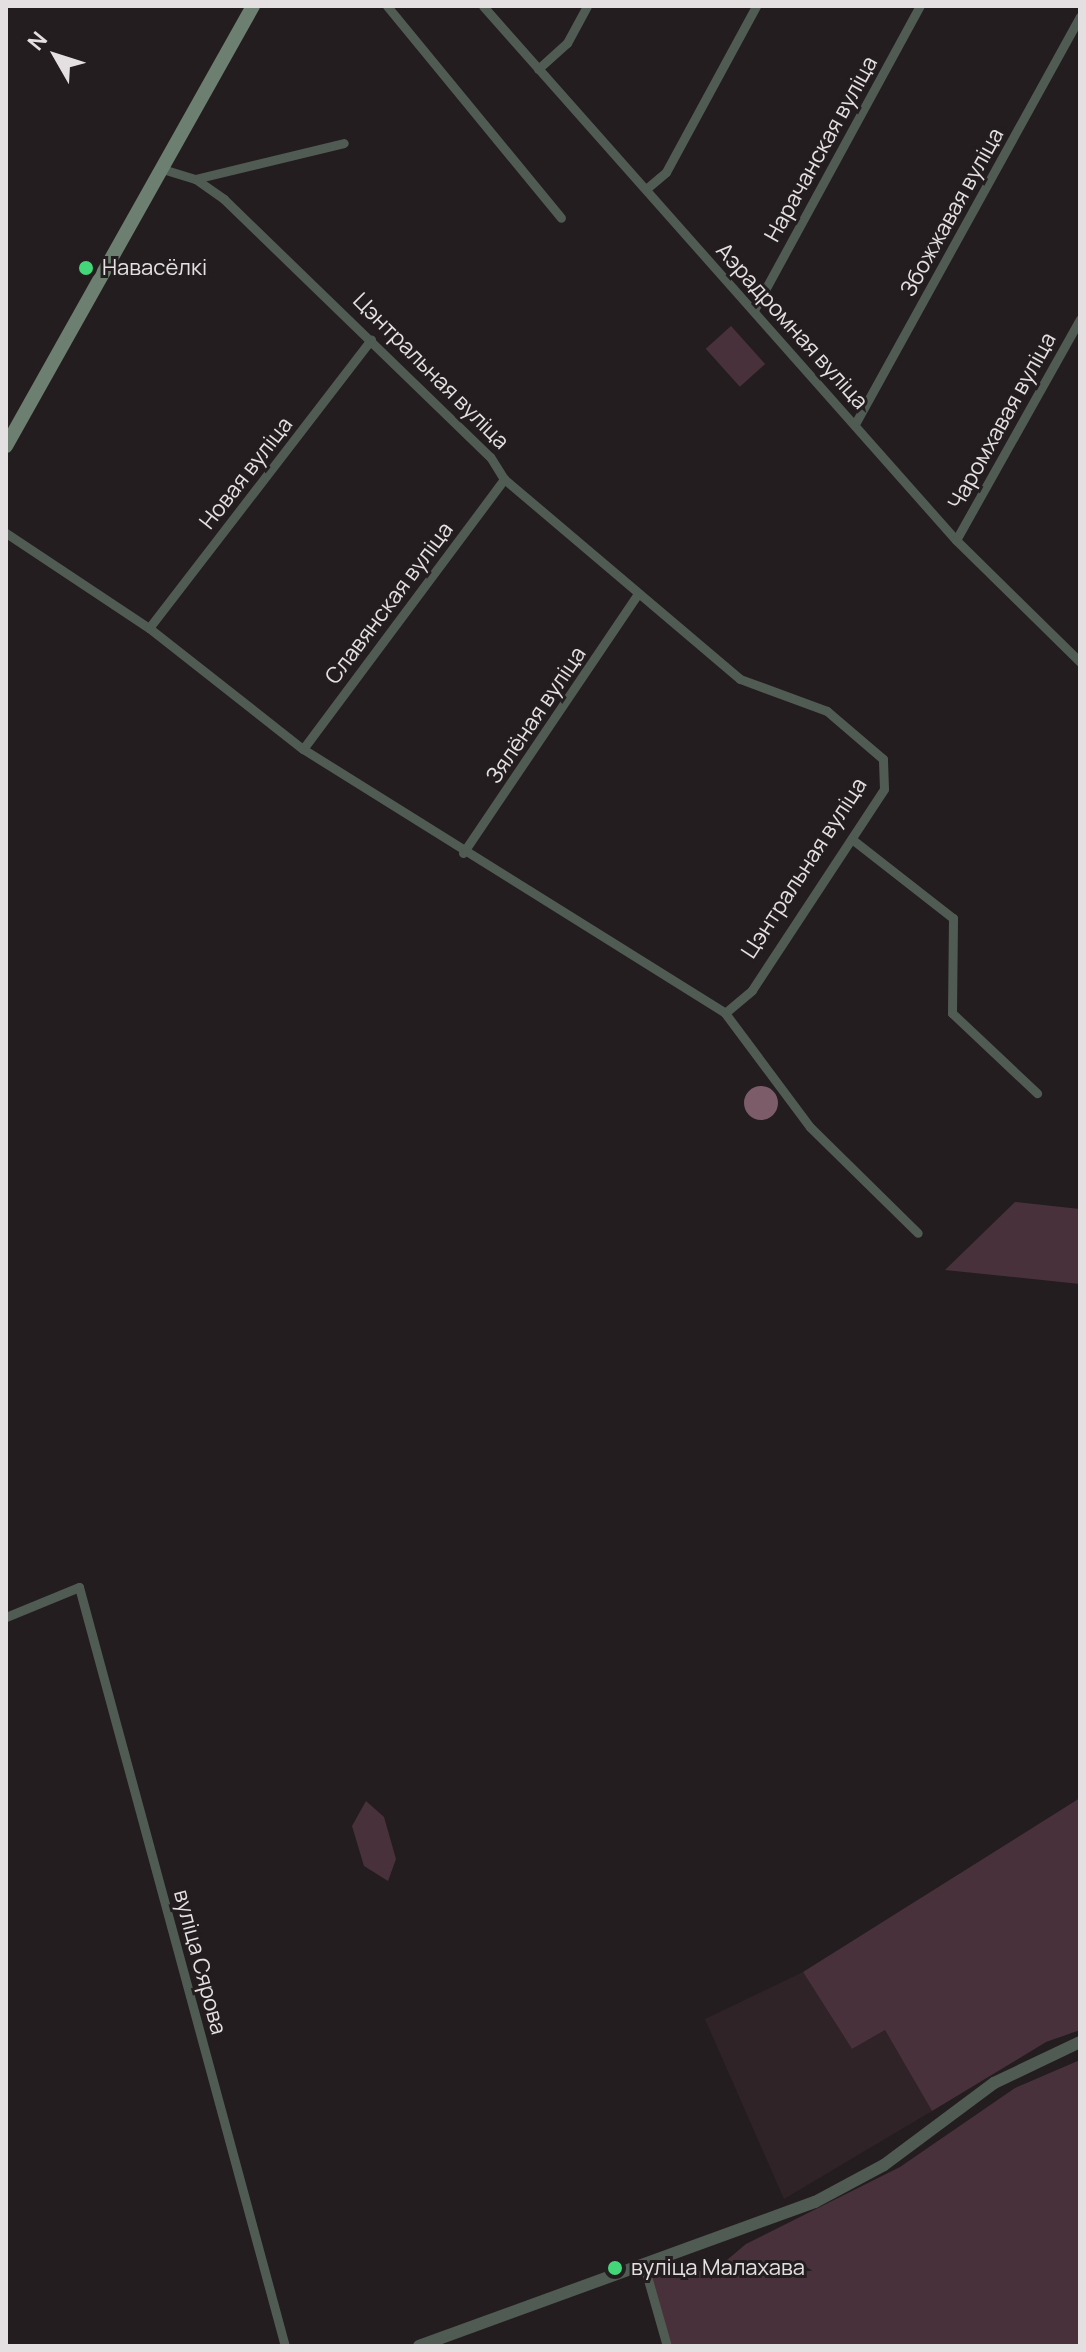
<!DOCTYPE html>
<html>
<head>
<meta charset="utf-8">
<style>
  body { margin:0 }
  #map { position:relative; width:1086px; height:2352px; overflow:hidden; background:#231d1f; font-family:Manrope,sans-serif }
  div>[style] { position:absolute }
  .built>* { inset:0; background:#2f2328 }
  .green>* { inset:0; background:#49313b; transform-origin:0 0 }
  .water>* { inset:0; background:#7d5c6a }
  .round { border-radius:50% }
  .minor>* { height:9px; margin:-4.5px; padding:0 4.5px; transform-origin:4.5px; border-radius:4.5px; background:#505c53 }
  .tertiary>* { height:12px; margin:-6px; padding:0 6px; transform-origin:6px; border-radius:6px; background:#505c53 }
  .secondary>* { height:14px; margin:-7px; padding:0 7px; transform-origin:7px; border-radius:7px; background:#6c7f70 }
  .dots>* { width:22px; height:22px; translate:-50% -50%; box-sizing:border-box; border:4px solid #231d1f; border-radius:50% }
  span { translate:-50% -50%; white-space:nowrap; text-align:center; line-height:1.15; -webkit-text-stroke:6px #231d1f; paint-order:stroke }
  .street-label { font-size:22px; color:#e4e0e1 }
  .poi-label { font-size:22px; color:#e4e0e1 }
  .left { translate:0 -50%; text-align:left }
  .frame { position:absolute; inset:0; border:8px solid #e4e0e1; pointer-events:none }
  .north { position:absolute; left:16px; top:16px; width:80px; height:80px; -webkit-text-stroke:6px #231d1f; paint-order:stroke; rotate:309deg; font-size:22px; font-weight:700; line-height:32px; text-align:center; color:#e4e0e1 }
  .north::after { content:''; display:block; margin:auto; width:28px; height:36px; background:#e4e0e1; clip-path:polygon(50% 0,100% 100%,50% 72%,0 100%) }
</style>
</head>
<body>
<div id="map">
  <div class="built">
    <i style="clip-path:polygon(803px 1972px,852px 2049px,885px 2030px,932px 2111px,784px 2199px,705px 2019px)"></i>
  </div>
  <div class="green">
    <i style="left:731px;top:326px;width:51px;height:34px;rotate:48deg"></i>
    <i style="clip-path:polygon(1015px 1202px,1080px 1209px,1080px 1284px,945px 1270px)"></i>
    <i style="clip-path:polygon(1080px 1798px,1080px 2030px,1046px 2042px,932px 2111px,885px 2030px,852px 2049px,803px 1972px)"></i>
    <i style="clip-path:polygon(366px 1801px,384px 1817px,396px 1859px,388px 1881px,364px 1866px,352px 1826px)"></i>
    <i style="clip-path:polygon(1080px 2060px,1080px 2346px,667px 2346px,647px 2279px,721px 2265px,746px 2244px,900px 2167px,1015px 2088px)"></i>
  </div>
  <div class="water">
    <i class="round" style="left:744px;top:1086px;width:34px;height:34px"></i>
  </div>
  <div class="minor">
    <i style="left:387px;top:6px;width:274px;rotate:50.6deg"></i>
    <i style="left:483px;top:6px;width:713px;rotate:48.47deg"></i>
    <i style="left:956px;top:540px;width:174px;rotate:44.5deg"></i>
    <i style="left:538px;top:69px;width:39px;rotate:-42deg"></i>
    <i style="left:567px;top:43px;width:42px;rotate:-61.6deg"></i>
    <i style="left:195px;top:179px;width:153px;rotate:-13.6deg"></i>
    <i style="left:646px;top:189px;width:26px;rotate:-40deg"></i>
    <i style="left:666px;top:172px;width:189px;rotate:-61.5deg"></i>
    <i style="left:754px;top:310px;width:346px;rotate:-61.4deg"></i>
    <i style="left:855px;top:424px;width:465px;rotate:-61.1deg"></i>
    <i style="left:6px;top:533px;width:172px;rotate:33.6deg"></i>
    <i style="left:149px;top:628px;width:196px;rotate:38.2deg"></i>
    <i style="left:303px;top:749px;width:498px;rotate:32deg"></i>
    <i style="left:725px;top:1013px;width:35px;rotate:-40deg"></i>
    <i style="left:752px;top:990px;width:240px;rotate:-56.7deg"></i>
    <i style="left:884px;top:789px;width:30px;rotate:-92deg"></i>
    <i style="left:883px;top:759px;width:74px;rotate:-139.4deg"></i>
    <i style="left:827px;top:711px;width:93px;rotate:-159.8deg"></i>
    <i style="left:740px;top:679px;width:309px;rotate:-139.7deg"></i>
    <i style="left:504px;top:479px;width:26px;rotate:-122deg"></i>
    <i style="left:490px;top:457px;width:371px;rotate:-135.9deg"></i>
    <i style="left:224px;top:199px;width:35px;rotate:-145deg"></i>
    <i style="left:195px;top:179px;width:34px;rotate:-163deg"></i>
    <i style="left:956px;top:540px;width:253px;rotate:-60.7deg"></i>
    <i style="left:149px;top:628px;width:364px;rotate:-52.4deg"></i>
    <i style="left:303px;top:749px;width:337px;rotate:-53.3deg"></i>
    <i style="left:853px;top:840px;width:127px;rotate:38deg"></i>
    <i style="left:953px;top:918px;width:95px;rotate:90.6deg"></i>
    <i style="left:952px;top:1013px;width:117px;rotate:43.3deg"></i>
    <i style="left:463px;top:853px;width:311px;rotate:-56deg"></i>
    <i style="left:725px;top:1013px;width:142px;rotate:53.3deg"></i>
    <i style="left:810px;top:1127px;width:151px;rotate:44.5deg"></i>
    <i style="left:6px;top:1617px;width:79px;rotate:-22.3deg"></i>
    <i style="left:79px;top:1587px;width:786px;rotate:74.82deg"></i>
    <i style="left:645px;top:2269px;width:80px;rotate:74.1deg"></i>
  </div>
  <div class="tertiary">
    <i style="left:419px;top:2346px;width:421px;rotate:-20deg"></i>
    <i style="left:815px;top:2202px;width:78px;rotate:-28.2deg"></i>
    <i style="left:884px;top:2165px;width:137px;rotate:-36.7deg"></i>
    <i style="left:994px;top:2083px;width:95px;rotate:-25.5deg"></i>
  </div>
  <div class="secondary">
    <i style="left:6px;top:446px;width:505px;rotate:-60.69deg"></i>
  </div>
  <div class="dots">
    <i style="left:86px;top:268px;background:#44d77a"></i>
    <i style="left:615px;top:2268px;background:#44d77a"></i>
  </div>
  <div class="street-label">
    <span style="left:821px;top:149px;rotate:-61deg">Нарачанская вуліца</span>
    <span style="left:952px;top:212px;rotate:-61deg">Збожжавая вуліца</span>
    <span style="left:792px;top:326px;rotate:48deg">Аэрадромная вуліца</span>
    <span style="left:431px;top:371px;rotate:45deg">Цэнтральная вуліца</span>
    <span style="left:1002px;top:421px;rotate:-61deg">Чаромхавая вуліца</span>
    <span style="left:246px;top:473px;rotate:-52deg">Новая вуліца</span>
    <span style="left:389px;top:603px;rotate:-53deg">Славянская вуліца</span>
    <span style="left:536px;top:715px;rotate:-56deg">Зялёная вуліца</span>
    <span style="left:804px;top:868px;rotate:-57deg">Цэнтральная вуліца</span>
    <span style="left:200px;top:1962px;rotate:75deg">вуліца Сярова</span>
  </div>
  <div class="poi-label">
    <span class="left" style="left:102px;top:268px">Навасёлкі</span>
    <span class="left" style="left:631px;top:2268px">вуліца Малахава</span>
  </div>
  <div class="frame"></div>
  <div class="north">N</div>
</div>
</body>
</html>
